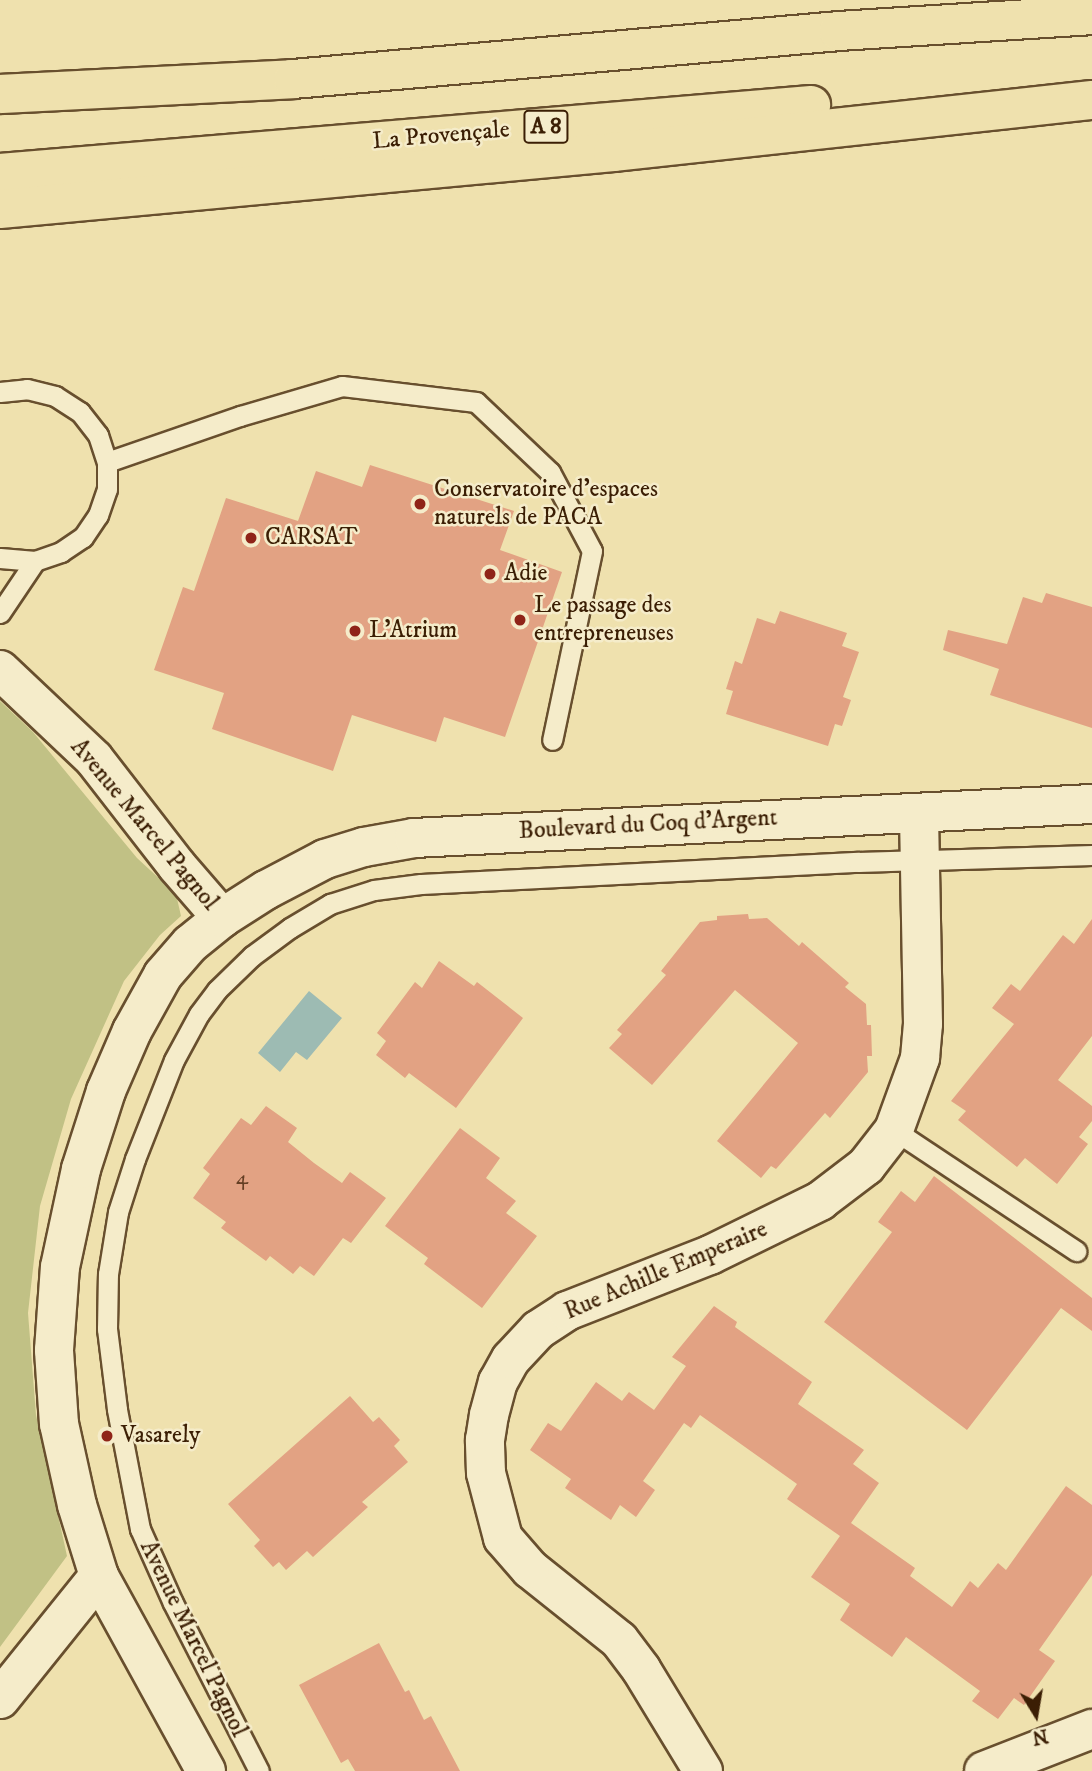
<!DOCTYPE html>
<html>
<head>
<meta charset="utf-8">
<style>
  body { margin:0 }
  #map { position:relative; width:1092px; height:1771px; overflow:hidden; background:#efe1ae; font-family:"IM FELL DW Pica",serif }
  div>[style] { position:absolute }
  .green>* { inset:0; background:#c1c185 }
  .water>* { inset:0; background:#9dbbb3 }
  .building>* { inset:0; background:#e2a283 }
  .roads { filter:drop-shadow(2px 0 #684f2e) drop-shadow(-2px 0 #684f2e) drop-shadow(0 2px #684f2e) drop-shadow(0 -2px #684f2e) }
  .service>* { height:19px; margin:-9.5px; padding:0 9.5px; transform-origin:9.5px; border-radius:9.5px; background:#f5ecca }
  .minor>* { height:38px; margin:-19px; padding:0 19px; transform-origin:19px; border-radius:19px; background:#f5ecca }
  .tertiary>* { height:38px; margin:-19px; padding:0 19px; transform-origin:19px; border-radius:19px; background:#f5ecca }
  .motorway>* { height:38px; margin:-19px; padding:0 19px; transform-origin:19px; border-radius:19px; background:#efe1ae }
  .dots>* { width:19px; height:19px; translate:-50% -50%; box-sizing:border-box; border:4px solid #f5ecca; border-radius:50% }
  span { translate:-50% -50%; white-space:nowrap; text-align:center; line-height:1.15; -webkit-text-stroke:5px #f5ecca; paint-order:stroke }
  .number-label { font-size:21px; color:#653f24 }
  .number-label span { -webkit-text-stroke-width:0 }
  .shield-label span { padding:2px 5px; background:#f5ecca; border:2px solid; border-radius:5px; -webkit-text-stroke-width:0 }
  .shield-label { font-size:23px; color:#3b1e04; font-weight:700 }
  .street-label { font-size:24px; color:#3b1e04 }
  .poi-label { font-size:24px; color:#3b1e04 }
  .left { translate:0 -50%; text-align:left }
  .north { position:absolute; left:1001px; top:1680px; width:70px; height:70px; -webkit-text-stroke:5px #f5ecca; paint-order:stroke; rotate:169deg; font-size:19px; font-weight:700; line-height:28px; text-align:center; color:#3b1e04 }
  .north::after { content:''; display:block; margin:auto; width:24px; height:32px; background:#3b1e04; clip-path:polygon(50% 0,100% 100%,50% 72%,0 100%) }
</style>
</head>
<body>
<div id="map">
  <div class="green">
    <i style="clip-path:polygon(0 701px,33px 732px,137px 858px,176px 894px,181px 916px,160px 935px,124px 981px,71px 1099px,40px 1206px,28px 1313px,36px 1415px,67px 1556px,0 1647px)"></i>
  </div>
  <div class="water">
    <i style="clip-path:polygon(309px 991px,342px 1018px,307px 1060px,296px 1052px,280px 1072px,258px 1053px)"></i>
  </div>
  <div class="building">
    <i style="clip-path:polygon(370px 465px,514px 511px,500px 550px,562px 572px,505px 737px,444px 717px,436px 742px,352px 715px,333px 771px,212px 729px,224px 693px,154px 670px,183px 587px,194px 591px,226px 498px,298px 521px,316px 471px,362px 487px)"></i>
    <i style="clip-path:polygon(1046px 593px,1092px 607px,1092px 728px,990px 695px,999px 669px,943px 650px,948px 630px,1007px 644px,1023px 597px,1042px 603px)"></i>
    <i style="clip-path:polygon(780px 611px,847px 633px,842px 646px,859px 652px,843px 697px,851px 700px,842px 726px,835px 724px,828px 746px,726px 714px,733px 691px,726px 689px,735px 661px,742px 664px,757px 618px,775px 624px)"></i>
    <i style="clip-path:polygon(748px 914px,749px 919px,767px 918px,799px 946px,802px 942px,849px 983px,845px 987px,866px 1004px,867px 1025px,871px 1025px,872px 1056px,867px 1056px,868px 1072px,830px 1118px,825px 1113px,776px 1169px,771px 1166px,761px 1178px,717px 1141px,798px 1043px,735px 990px,652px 1085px,609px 1048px,622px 1034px,617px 1030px,666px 975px,661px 971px,700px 922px,717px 920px,717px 916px)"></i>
    <i style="clip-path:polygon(1092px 919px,1092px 1036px,1058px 1080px,1092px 1106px,1092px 1121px,1079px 1137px,1088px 1144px,1057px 1184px,1025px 1158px,1017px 1167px,958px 1120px,966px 1111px,951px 1101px,1014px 1024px,992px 1008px,1011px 984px,1020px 991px,1063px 935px,1074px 944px)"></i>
    <i style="clip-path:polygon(439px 961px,474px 986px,477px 982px,523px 1018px,456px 1108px,409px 1073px,405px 1078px,376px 1055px,386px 1041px,377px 1033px,415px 982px,422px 988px)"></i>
    <i style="clip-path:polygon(266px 1106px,297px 1128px,288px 1142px,314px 1163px,342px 1183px,350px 1172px,386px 1198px,351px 1243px,343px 1238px,314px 1276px,300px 1266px,293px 1274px,270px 1256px,266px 1261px,221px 1228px,226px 1222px,193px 1198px,210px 1174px,203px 1168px,241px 1118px,251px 1125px)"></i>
    <i style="clip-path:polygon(460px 1128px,500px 1158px,486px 1178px,516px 1201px,506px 1213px,537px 1236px,482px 1308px,424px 1264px,428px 1258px,385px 1226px)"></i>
    <i style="clip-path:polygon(934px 1176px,1092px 1298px,1092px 1331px,1061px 1308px,967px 1430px,824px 1322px,892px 1232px,878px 1222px,901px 1191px,915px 1202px)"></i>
    <i style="clip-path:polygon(714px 1306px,737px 1322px,735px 1327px,812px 1382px,798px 1404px,864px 1450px,853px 1464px,879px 1483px,851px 1523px,915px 1568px,910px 1576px,952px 1607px,970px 1581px,978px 1588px,998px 1563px,1006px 1570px,1066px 1486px,1092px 1505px,1092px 1575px,1039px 1650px,1055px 1661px,1024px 1705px,1014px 1698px,998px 1719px,972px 1701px,980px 1691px,906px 1637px,892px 1657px,840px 1620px,850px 1604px,811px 1577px,840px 1536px,787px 1499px,797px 1484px,700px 1415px,691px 1428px,684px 1423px,643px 1481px,655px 1490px,636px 1517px,620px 1505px,611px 1520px,565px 1488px,571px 1479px,530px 1450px,548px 1423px,561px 1431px,596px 1382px,622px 1401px,629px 1392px,654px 1410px,686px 1366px,672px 1357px)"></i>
    <i style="clip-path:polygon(350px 1396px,373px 1422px,379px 1417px,400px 1440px,394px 1446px,408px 1462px,362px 1502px,368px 1507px,313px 1557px,307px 1551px,286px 1570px,279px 1562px,273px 1567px,254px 1546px,260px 1540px,228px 1504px)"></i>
    <i style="clip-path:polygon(379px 1643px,405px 1692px,409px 1690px,424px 1720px,431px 1716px,460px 1771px,355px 1771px,348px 1759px,341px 1763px,299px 1685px)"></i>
  </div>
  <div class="roads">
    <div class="service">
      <i style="left:0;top:392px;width:27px;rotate:-6deg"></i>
      <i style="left:27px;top:389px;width:29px;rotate:14deg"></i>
      <i style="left:55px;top:396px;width:30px;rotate:33deg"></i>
      <i style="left:80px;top:412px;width:29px;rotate:52deg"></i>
      <i style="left:98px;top:435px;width:28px;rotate:72deg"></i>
      <i style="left:107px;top:462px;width:27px;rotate:90deg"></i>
      <i style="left:107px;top:489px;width:28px;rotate:109deg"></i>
      <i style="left:98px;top:515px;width:27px;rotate:124deg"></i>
      <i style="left:83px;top:537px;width:27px;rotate:146deg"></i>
      <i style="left:61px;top:552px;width:28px;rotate:161deg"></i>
      <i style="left:35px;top:561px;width:35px;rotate:-175deg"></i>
      <i style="left:107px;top:462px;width:141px;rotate:-19.1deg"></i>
      <i style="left:240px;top:416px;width:106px;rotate:-16.4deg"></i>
      <i style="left:342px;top:386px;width:135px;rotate:6.8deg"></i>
      <i style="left:476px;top:402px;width:102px;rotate:43.4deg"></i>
      <i style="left:550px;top:472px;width:89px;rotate:62deg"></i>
      <i style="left:592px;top:551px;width:193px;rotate:101.9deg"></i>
      <i style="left:0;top:613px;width:63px;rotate:-56.1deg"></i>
      <i style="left:894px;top:1130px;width:219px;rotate:33.6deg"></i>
      <i style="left:259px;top:1771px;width:189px;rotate:-117.1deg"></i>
      <i style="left:173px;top:1603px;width:81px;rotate:-114deg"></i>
      <i style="left:140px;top:1529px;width:122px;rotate:-100.9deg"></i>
      <i style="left:117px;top:1409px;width:81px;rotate:-97.1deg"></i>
      <i style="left:107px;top:1329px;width:55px;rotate:-89deg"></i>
      <i style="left:108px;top:1274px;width:63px;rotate:-80.8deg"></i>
      <i style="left:118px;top:1212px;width:56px;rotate:-72.2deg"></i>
      <i style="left:135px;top:1159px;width:106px;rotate:-68.5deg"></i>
      <i style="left:174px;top:1060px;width:52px;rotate:-61.5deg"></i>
      <i style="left:199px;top:1014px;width:30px;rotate:-53deg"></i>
      <i style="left:217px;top:990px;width:49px;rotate:-44.2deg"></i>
      <i style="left:252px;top:956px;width:47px;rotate:-36.4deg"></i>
      <i style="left:290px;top:928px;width:47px;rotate:-31deg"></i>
      <i style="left:330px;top:904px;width:46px;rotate:-17.7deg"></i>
      <i style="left:374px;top:890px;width:47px;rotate:-7.3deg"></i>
      <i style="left:421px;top:884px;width:438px;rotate:-2.9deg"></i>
      <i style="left:858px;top:862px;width:234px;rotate:-1.7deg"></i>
    </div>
    <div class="minor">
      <i style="left:0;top:1699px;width:158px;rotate:-51.2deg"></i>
      <i style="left:703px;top:1771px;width:119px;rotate:-121.3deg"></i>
      <i style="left:641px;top:1669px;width:36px;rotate:-127deg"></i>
      <i style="left:619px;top:1640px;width:114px;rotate:-141.4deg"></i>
      <i style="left:530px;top:1569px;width:41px;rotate:-131.1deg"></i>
      <i style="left:503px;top:1538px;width:67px;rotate:-104.7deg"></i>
      <i style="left:486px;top:1473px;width:33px;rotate:-92deg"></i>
      <i style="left:485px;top:1440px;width:25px;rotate:-81deg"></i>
      <i style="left:489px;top:1415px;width:34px;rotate:-75deg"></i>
      <i style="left:498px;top:1382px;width:26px;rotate:-61deg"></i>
      <i style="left:511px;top:1359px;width:40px;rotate:-47deg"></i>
      <i style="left:538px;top:1330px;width:35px;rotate:-33deg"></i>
      <i style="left:567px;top:1311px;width:154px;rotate:-21.4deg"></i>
      <i style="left:710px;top:1255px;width:123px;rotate:-26.1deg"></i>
      <i style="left:820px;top:1201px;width:58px;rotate:-37.3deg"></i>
      <i style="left:866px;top:1166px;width:46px;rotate:-52.1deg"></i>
      <i style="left:894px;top:1130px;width:77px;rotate:-70.1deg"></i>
      <i style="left:920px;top:1058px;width:34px;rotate:-85deg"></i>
      <i style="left:923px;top:1024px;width:211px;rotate:-91.1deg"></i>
      <i style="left:984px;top:1771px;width:116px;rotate:-21.3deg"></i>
    </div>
    <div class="tertiary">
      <i style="left:0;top:670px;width:129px;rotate:43.4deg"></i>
      <i style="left:94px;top:759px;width:135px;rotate:52.2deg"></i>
      <i style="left:177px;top:866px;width:69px;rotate:49.1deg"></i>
      <i style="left:206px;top:1771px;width:222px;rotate:-118.8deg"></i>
      <i style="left:99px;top:1576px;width:74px;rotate:-107.2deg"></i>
      <i style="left:77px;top:1505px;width:83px;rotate:-102.5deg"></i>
      <i style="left:59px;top:1424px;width:74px;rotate:-93.9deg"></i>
      <i style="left:54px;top:1350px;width:83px;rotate:-85.9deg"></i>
      <i style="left:60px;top:1267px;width:100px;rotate:-77.9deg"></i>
      <i style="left:81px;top:1169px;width:82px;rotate:-72.2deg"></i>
      <i style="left:106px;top:1091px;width:65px;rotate:-66.6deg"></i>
      <i style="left:132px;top:1031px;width:64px;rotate:-61deg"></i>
      <i style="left:163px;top:975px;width:41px;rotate:-48.9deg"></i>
      <i style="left:190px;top:944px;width:41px;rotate:-39.1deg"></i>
      <i style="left:222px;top:918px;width:52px;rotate:-32.5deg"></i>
      <i style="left:266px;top:890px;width:67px;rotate:-27.7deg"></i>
      <i style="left:325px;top:859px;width:41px;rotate:-17.1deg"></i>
      <i style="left:364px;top:847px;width:51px;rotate:-10.2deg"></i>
      <i style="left:414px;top:838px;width:679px;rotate:-2.87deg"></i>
    </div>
    <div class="motorway">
      <i style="left:0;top:94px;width:293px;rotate:-2.9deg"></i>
      <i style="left:293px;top:79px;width:548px;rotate:-5.02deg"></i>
      <i style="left:839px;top:31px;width:254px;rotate:-3.6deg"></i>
      <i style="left:0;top:173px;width:814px;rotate:-4.79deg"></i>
      <i style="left:0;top:209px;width:616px;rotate:-5.31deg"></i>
      <i style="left:613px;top:152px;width:482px;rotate:-6.2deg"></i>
    </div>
  </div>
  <div class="dots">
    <i style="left:420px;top:504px;background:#8f2418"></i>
    <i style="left:251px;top:538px;background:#8f2418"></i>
    <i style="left:490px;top:574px;background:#8f2418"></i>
    <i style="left:520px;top:620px;background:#8f2418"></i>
    <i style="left:355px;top:631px;background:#8f2418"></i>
    <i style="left:107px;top:1436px;background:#8f2418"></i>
  </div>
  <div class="number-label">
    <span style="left:242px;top:1178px">4</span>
  </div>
  <div class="shield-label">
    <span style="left:546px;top:127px">A 8</span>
  </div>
  <div class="street-label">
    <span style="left:441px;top:136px;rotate:-5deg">La Provençale</span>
    <span style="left:144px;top:825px;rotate:50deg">Avenue Marcel Pagnol</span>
    <span style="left:648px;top:825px;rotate:-3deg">Boulevard du Coq d'Argent</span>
    <span style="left:666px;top:1271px;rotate:-23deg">Rue Achille Emperaire</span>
    <span style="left:193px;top:1639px;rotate:64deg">Avenue Marcel Pagnol</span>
  </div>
  <div class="poi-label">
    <span class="left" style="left:434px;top:504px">Conservatoire d'espaces<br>naturels de PACA</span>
    <span class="left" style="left:265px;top:538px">CARSAT</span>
    <span class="left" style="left:504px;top:574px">Adie</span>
    <span class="left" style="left:534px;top:620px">Le passage des<br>entrepreneuses</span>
    <span class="left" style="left:369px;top:631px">L'Atrium</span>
    <span class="left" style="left:121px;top:1436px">Vasarely</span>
  </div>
  <div class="north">N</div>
</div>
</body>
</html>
